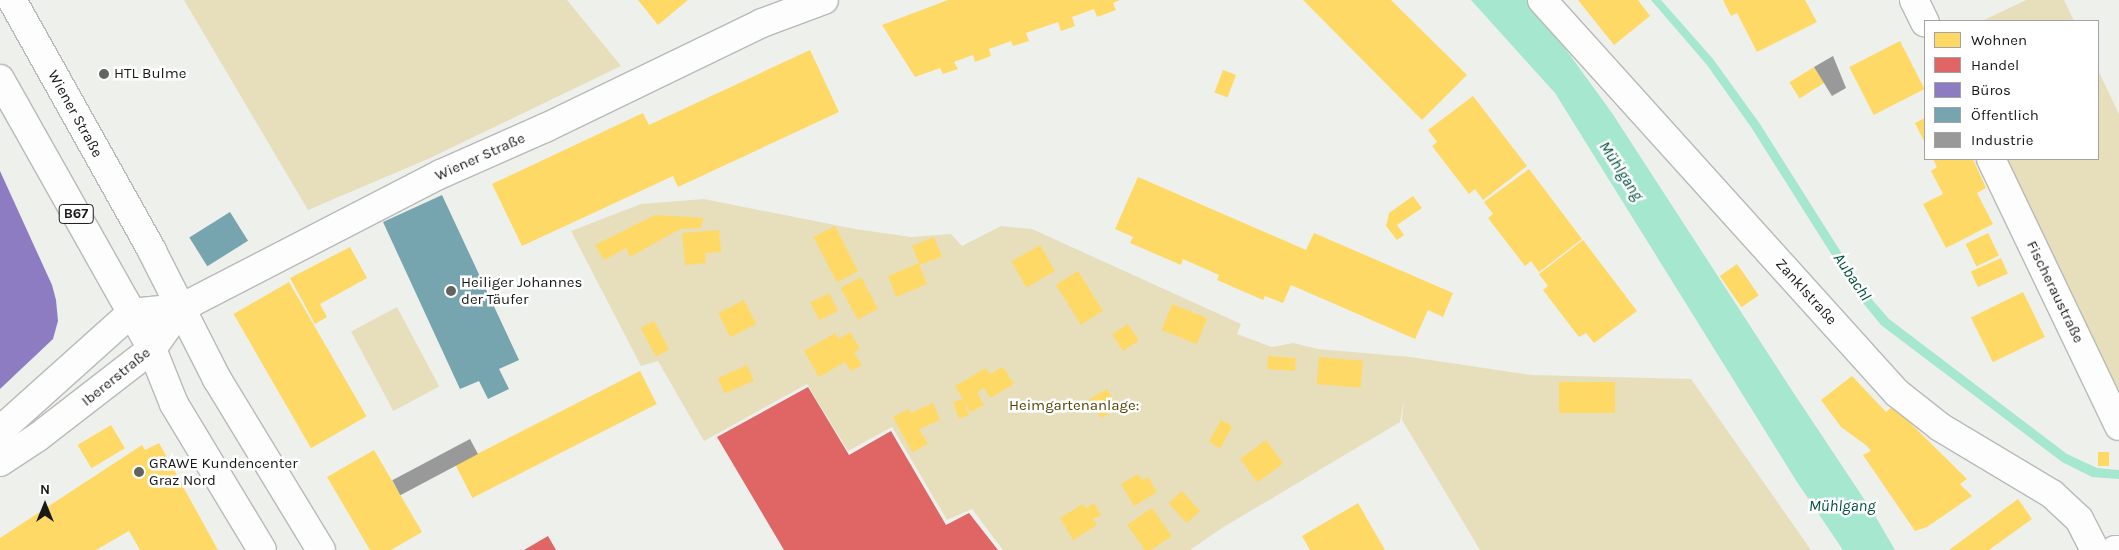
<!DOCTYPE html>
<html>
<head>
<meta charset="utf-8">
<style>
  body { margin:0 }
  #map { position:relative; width:2119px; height:550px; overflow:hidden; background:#eef0ec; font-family:Karla,sans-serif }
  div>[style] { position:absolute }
  .green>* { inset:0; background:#e7debc; transform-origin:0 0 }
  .water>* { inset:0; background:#a6e7cf }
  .homes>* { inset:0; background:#ffd966; transform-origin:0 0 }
  .shops>* { inset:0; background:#e06666 }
  .offices>* { inset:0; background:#8e7cc3 }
  .public>* { inset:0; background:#76a5af; transform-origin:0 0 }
  .industry>* { inset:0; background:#999; transform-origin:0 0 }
  .roads { filter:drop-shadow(1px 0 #b8bab7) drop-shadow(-1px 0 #b8bab7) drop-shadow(0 1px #b8bab7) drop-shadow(0 -1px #b8bab7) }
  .minor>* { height:28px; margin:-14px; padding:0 14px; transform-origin:14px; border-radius:14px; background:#fcfdfc }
  .major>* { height:28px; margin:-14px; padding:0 14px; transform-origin:14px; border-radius:14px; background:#fcfdfc }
  .dots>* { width:14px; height:14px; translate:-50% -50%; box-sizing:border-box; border:2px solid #fff; border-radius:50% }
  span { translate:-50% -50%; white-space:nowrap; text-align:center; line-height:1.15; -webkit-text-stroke:5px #fff; paint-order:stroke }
  .shield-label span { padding:1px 4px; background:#fff; border:1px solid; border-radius:4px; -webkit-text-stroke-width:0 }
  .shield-label { font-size:14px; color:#171917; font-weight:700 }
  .poi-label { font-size:15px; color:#171917 }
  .left { translate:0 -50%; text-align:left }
  .street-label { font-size:15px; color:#171917 }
  .park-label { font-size:15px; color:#554404 }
  .water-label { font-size:16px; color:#00513d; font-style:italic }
  .legend { position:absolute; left:1924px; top:20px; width:175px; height:140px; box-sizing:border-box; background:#fff; border:1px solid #a2a3a2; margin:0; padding:6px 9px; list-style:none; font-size:15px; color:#171917 }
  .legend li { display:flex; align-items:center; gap:10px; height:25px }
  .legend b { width:25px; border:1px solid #a2a3a2 }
  .north { position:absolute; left:20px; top:480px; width:50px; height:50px; -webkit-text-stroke:4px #fff; paint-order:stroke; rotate:0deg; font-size:14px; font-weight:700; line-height:20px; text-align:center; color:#171917 }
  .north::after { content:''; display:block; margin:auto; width:18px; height:22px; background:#171917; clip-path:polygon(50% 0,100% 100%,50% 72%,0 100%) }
</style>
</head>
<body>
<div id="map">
  <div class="green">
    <i style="clip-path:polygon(184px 0,567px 0,621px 66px,428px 159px,308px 210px)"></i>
    <i style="clip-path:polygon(2026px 0,2064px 0,2074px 21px,1982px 21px)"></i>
    <i style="clip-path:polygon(2098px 70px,2119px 114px,2119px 398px,2004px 159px,2098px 159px)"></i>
    <i style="clip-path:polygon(704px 199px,855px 229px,911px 237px,951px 234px,962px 246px,1001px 226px,1032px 229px,1241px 324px,1237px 334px,1272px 347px,1293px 343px,1318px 349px,1410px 357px,1531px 375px,1691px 379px,1811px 550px,1480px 550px,1402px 420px,1404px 400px,1400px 422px,1222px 528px,1190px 550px,1003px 550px,972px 509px,947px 520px,892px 427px,848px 451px,807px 384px,704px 441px,658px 361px,641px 366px,571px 231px,641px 204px)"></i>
    <i style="left:397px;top:307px;width:90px;height:52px;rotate:62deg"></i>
  </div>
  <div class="water">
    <i style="clip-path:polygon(1471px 0,1530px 0,1612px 113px,1791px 389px,1874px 514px,1895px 550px,1843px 550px,1797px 482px,1555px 93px)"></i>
    <i style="clip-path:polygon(1651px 0,1661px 0,1713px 59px,1760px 124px,1868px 295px,1889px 319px,2067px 454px,2097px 468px,2119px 470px,2119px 479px,2092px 477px,2062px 462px,1881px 325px,1859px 298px,1751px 127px,1707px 65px)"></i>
  </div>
  <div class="homes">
    <i style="clip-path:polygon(638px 0,688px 0,658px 25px)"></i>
    <i style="clip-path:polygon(948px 0,1120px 0,1113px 3px,1116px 10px,1097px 17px,1094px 9px,1072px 17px,1075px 26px,1061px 31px,1058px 22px,1026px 33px,1029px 41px,1013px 46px,1011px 41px,989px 49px,991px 56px,975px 62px,973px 55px,954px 62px,958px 69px,943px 74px,940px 68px,915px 77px,882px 25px)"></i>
    <i style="clip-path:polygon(1303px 0,1391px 0,1467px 75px,1422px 120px)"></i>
    <i style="clip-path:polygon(1578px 0,1638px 0,1650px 16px,1614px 45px)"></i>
    <i style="clip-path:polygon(1723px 0,1805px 0,1817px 22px,1757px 52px,1737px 13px,1731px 16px)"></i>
    <i style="left:1900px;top:41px;width:54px;height:57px;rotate:63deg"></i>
    <i style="clip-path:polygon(810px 50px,839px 112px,678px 187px,673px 176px,522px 246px,492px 184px,643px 113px,649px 125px)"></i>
    <i style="left:1814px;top:67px;width:19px;height:29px;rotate:58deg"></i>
    <i style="left:1223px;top:70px;width:14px;height:24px;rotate:21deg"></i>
    <i style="clip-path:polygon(1473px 96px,1527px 166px,1483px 200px,1475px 189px,1469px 194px,1432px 146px,1437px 142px,1428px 130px)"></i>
    <i style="clip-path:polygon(1925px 118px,1925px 143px,1915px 123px)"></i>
    <i style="clip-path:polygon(1933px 159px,1973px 159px,1986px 188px,1977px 193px,1993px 224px,1946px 248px,1923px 204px,1943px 194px,1931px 171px,1937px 167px)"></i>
    <i style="clip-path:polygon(1529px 169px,1582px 239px,1539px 272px,1531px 261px,1525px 266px,1488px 218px,1493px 214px,1484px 202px)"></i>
    <i style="clip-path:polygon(1138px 177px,1306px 250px,1314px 233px,1453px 293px,1443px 317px,1428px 310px,1415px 339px,1291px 285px,1283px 303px,1265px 296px,1263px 300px,1217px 280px,1219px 275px,1183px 259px,1181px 265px,1130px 243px,1133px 237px,1115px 229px)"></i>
    <i style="clip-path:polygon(1413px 196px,1422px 208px,1397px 225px,1404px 235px,1397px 240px,1386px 226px,1389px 213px)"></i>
    <i style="clip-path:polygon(655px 215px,704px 218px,700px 228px,680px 229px,630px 257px,626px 248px,604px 260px,595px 245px)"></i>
    <i style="left:835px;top:226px;width:51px;height:24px;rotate:63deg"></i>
    <i style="clip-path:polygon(719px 230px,721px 252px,705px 253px,706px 263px,685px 265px,682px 233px)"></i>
    <i style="left:1988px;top:233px;width:25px;height:25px;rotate:64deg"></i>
    <i style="clip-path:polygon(934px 237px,942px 257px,919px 265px,927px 284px,896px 297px,888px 276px,919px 263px,912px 246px)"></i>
    <i style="clip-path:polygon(1583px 240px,1637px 311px,1594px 343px,1586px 333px,1579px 337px,1543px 290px,1548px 286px,1539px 274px)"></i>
    <i style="left:1040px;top:245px;width:30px;height:33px;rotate:60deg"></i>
    <i style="clip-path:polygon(350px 247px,367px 278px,320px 304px,327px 317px,315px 324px,290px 278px)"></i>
    <i style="left:2001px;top:258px;width:17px;height:33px;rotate:66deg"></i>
    <i style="left:1737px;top:264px;width:38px;height:21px;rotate:55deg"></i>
    <i style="left:1078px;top:271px;width:47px;height:26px;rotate:58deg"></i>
    <i style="left:861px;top:277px;width:36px;height:23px;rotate:62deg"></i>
    <i style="left:289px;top:282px;width:155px;height:64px;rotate:60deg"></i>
    <i style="left:2023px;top:292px;width:50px;height:58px;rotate:64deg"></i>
    <i style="left:829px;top:293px;width:20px;height:21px;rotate:63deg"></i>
    <i style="left:744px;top:300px;width:27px;height:29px;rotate:63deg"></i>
    <i style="left:1172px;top:304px;width:38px;height:28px;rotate:22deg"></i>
    <i style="left:654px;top:321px;width:32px;height:15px;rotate:62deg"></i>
    <i style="left:1128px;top:324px;width:20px;height:19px;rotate:57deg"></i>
    <i style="clip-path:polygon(850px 332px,860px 349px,854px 352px,862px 365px,851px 371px,845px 362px,819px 377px,804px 351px,835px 333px,838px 339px)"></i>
    <i style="left:1268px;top:356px;width:28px;height:13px;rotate:4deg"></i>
    <i style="left:1319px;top:357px;width:44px;height:27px;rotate:5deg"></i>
    <i style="left:747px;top:365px;width:17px;height:32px;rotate:66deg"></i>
    <i style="clip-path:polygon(1003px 367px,1014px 384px,990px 398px,984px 388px,977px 392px,984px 405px,970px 412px,963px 399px,969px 415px,959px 419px,953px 402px,963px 399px,955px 386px,986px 368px,990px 374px)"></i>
    <i style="left:640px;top:371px;width:37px;height:207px;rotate:63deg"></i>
    <i style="clip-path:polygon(1852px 376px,1886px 412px,1893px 406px,1967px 479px,1960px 484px,1972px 496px,1927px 527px,1915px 531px,1863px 455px,1871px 451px,1867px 446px,1841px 427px,1821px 400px)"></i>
    <i style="left:1559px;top:382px;width:56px;height:31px"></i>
    <i style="left:1107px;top:389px;width:22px;height:20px;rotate:60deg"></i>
    <i style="clip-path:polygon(933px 403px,940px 420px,919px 429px,928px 444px,912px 452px,893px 417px,908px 409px,911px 413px)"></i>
    <i style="left:1221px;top:420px;width:13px;height:25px;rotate:29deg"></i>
    <i style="left:111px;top:425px;width:27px;height:39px;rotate:59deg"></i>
    <i style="left:1266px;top:440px;width:29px;height:32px;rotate:54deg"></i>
    <i style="clip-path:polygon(159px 443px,218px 550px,140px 550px,129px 531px,96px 550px,0 550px,0 538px,142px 445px,145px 450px)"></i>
    <i style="clip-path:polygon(374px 450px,422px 532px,391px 550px,370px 550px,327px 477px)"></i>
    <i style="left:2098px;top:452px;width:11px;height:14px"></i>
    <i style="clip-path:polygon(1138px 474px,1142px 480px,1148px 477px,1157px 492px,1134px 506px,1121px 484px)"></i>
    <i style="left:1182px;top:491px;width:27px;height:18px;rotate:48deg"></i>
    <i style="clip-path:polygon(2018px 499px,2032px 519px,1989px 550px,1949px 550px)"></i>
    <i style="clip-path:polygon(1094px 503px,1101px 515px,1093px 519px,1097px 525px,1073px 540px,1060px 518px,1083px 504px,1086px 508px)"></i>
    <i style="clip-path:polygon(1358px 503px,1385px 550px,1310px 550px,1302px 536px)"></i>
    <i style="clip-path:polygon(1152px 508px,1172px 536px,1151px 550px,1145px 550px,1127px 525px)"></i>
  </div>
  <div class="shops">
    <i style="clip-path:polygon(808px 387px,849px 455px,891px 431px,946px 525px,969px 513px,998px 550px,784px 550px,717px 437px)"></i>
    <i style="clip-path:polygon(548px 536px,556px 550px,524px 550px)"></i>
  </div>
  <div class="offices">
    <i style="clip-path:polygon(0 171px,52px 285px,56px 300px,58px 321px,53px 339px,0 389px)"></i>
  </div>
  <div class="public">
    <i style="clip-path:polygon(442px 195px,519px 360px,499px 369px,509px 389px,488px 399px,479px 381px,460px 389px,383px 222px)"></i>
    <i style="left:230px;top:212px;width:34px;height:48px;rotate:58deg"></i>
  </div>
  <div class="industry">
    <i style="clip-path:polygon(1833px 56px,1846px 88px,1832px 96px,1814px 67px)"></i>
    <i style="left:470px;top:439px;width:17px;height:88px;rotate:62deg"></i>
  </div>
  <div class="roads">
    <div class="minor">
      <i style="left:1542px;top:0;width:530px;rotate:47.91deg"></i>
      <i style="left:1897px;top:393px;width:55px;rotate:38.3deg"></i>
      <i style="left:1940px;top:427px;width:131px;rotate:30.9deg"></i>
      <i style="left:2052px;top:494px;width:37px;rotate:43deg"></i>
      <i style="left:2079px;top:519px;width:35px;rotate:63deg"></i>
      <i style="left:1914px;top:0;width:25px;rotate:64deg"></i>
      <i style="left:1991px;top:159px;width:296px;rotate:64.4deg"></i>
      <i style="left:0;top:432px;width:6px;rotate:-51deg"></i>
      <i style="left:4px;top:427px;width:171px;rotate:-41.9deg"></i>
      <i style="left:131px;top:313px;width:50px;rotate:-5.7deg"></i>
      <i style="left:181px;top:308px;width:292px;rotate:-27.3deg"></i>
      <i style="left:441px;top:174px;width:114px;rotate:-23.9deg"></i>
      <i style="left:545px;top:128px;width:241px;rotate:-25.8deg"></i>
      <i style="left:762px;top:23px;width:66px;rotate:-20.4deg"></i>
      <i style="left:0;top:462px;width:45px;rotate:-33.3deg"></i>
      <i style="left:38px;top:437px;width:144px;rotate:-37.7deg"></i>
      <i style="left:152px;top:349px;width:50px;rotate:-54.7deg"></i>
      <i style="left:2115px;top:550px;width:4px"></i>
    </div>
    <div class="major">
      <i style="left:12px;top:0;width:287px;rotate:60.8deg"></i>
      <i style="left:152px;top:251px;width:144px;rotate:63.1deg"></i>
      <i style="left:217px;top:379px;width:200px;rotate:58.7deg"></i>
      <i style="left:0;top:79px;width:310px;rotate:60.6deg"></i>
      <i style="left:152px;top:349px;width:59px;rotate:68.2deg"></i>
      <i style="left:174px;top:404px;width:170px;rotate:58.9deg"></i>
    </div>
  </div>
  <div class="dots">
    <i style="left:104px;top:74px;background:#626462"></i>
    <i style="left:451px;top:291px;background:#626462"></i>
    <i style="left:139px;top:472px;background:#626462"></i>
  </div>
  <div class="shield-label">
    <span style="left:76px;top:214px">B67</span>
  </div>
  <div class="poi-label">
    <span class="left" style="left:114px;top:74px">HTL Bulme</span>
    <span class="left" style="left:461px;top:291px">Heiliger Johannes<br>der Täufer</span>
    <span class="left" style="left:149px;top:472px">GRAWE Kundencenter<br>Graz Nord</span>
  </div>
  <div class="street-label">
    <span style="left:75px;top:114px;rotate:61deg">Wiener Straße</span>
    <span style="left:480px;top:157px;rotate:-24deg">Wiener Straße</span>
    <span style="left:1806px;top:292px;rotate:48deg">Zanklstraße</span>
    <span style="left:2055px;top:292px;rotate:64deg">Fischeraustraße</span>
    <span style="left:116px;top:377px;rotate:-39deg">Ibererstraße</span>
  </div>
  <div class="park-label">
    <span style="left:1074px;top:406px">Heimgartenanlage:</span>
  </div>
  <div class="water-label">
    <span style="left:1621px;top:171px;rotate:57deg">Mühlgang</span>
    <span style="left:1852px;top:277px;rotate:56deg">Aubachl</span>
    <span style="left:1842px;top:506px">Mühlgang</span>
  </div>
  <ul class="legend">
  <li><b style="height:14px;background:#ffd966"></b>Wohnen</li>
  <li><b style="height:14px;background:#e06666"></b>Handel</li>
  <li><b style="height:14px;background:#8e7cc3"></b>Büros</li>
  <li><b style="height:14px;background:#76a5af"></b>Öffentlich</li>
  <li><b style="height:14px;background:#999"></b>Industrie</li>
  </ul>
  <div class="north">N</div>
</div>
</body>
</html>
